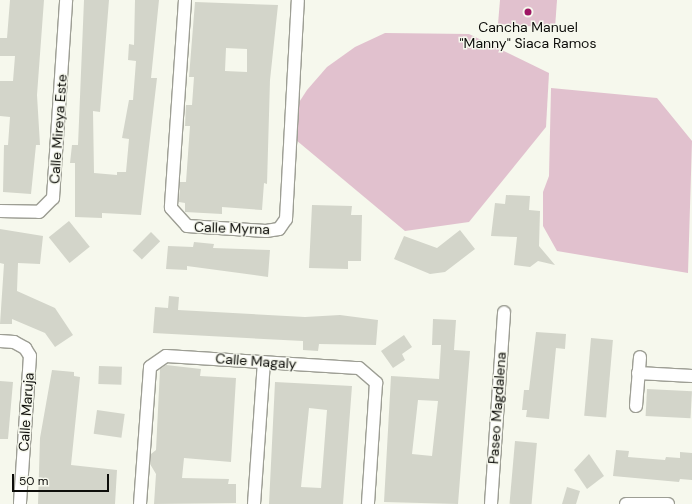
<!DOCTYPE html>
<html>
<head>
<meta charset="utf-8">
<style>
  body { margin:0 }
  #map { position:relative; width:692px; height:504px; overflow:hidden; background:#f6f8ed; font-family:"DM Sans",sans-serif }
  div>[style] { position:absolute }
  .green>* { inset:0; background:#e1c1ce }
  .building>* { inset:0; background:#d3d5ca; transform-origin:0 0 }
  .roads { filter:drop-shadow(1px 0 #9d9e94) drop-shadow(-1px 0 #9d9e94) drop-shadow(0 1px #9d9e94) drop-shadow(0 -1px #9d9e94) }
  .street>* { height:12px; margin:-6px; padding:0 6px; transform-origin:6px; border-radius:6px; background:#fff }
  .dots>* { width:11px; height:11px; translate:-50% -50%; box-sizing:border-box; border:2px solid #f6f8ed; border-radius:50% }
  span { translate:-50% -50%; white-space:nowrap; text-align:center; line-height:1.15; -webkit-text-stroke:3px #f6f8ed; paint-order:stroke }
  .poi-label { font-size:14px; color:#0d0d0a }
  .street-label { font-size:14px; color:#0d0d0a }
  .scale { position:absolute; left:12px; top:474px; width:97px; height:18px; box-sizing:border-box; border:2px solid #0d0d0a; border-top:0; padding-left:5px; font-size:12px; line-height:14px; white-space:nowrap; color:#0d0d0a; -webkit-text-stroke:3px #f6f8ed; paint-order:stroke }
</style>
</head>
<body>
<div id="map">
  <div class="green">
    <i style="clip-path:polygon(500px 0,557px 0,555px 28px,498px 24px)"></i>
    <i style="clip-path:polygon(385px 33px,469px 34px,549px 73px,546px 127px,469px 222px,405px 231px,296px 140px,296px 107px,307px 90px,327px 67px,355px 47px)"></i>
    <i style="clip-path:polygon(551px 88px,657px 98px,692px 141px,688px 273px,557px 251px,543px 226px,543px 192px,549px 176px)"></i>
  </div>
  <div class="building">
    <i style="clip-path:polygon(10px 0,44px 0,37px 95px,40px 145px,36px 145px,31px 194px,3px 192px,4px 145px,8px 145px,10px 117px,0 116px,0 81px,13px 81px,15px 56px,0 56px,0 38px,7px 38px)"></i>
    <i style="clip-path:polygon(84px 0,109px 0,100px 112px,93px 111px,94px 173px,117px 175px,117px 172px,126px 172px,129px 139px,122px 138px,129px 100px,133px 100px,136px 61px,128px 60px,129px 44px,134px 45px,135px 0,159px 0,151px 78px,157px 78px,141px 215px,102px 213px,102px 218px,75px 217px,75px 163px,70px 163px,72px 145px,78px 145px)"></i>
    <i style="clip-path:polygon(evenodd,195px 2px,278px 5px,270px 80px,267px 184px,264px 183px,262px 210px,222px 207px,222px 214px,185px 212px,185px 203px,179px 202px,180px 182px,186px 182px,190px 126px,185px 126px,186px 105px,192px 105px,194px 77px,189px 77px,195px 2px,226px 48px,247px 49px,247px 72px,225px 71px,226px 48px)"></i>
    <i style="clip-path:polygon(506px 195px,530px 196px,529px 210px,540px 211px,539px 246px,555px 265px,538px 261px,530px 267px,514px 265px,517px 237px,491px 236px,495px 203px,505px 204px)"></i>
    <i style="clip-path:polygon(312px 205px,352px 206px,351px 215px,362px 215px,361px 261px,348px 261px,348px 269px,309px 268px)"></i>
    <i style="left:69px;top:221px;width:33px;height:26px;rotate:51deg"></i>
    <i style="clip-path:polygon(0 229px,43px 236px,40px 264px,18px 263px,17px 291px,55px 308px,73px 335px,55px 347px,45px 333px,12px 319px,12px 324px,0 324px,4px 264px,0 263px)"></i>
    <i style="clip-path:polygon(460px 230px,475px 249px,445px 272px,430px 274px,394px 259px,404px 236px,437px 248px)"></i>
    <i style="left:151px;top:232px;width:13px;height:26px;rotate:45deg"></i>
    <i style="clip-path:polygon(194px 242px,214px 244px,213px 248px,270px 250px,268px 277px,187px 266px,187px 270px,166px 269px,168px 246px,193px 247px)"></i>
    <i style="clip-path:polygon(169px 296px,179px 297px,178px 310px,305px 317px,340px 315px,378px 320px,376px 345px,319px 344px,318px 351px,303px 350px,303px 341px,153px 333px,155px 307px,168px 308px)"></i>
    <i style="clip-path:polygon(evenodd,433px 319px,456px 320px,454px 350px,470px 351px,458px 504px,384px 502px,391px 376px,439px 379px,441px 345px,432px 345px,433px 319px,418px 400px,438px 401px,432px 456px,412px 454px,418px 400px)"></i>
    <i style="clip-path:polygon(536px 332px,566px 334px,565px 349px,556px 348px,549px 419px,526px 417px,527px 410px,522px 410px,524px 390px,529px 390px)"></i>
    <i style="clip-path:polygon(404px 335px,412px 347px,402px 354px,405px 360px,393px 368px,381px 351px)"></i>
    <i style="left:591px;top:338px;width:22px;height:78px;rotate:5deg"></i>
    <i style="clip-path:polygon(166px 365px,201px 369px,200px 376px,236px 378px,231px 462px,184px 458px,182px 478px,229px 479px,228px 484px,236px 484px,236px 503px,154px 504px,156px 474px,150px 464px,151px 454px,156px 450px,160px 369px)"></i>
    <i style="left:99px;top:366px;width:23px;height:18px;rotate:2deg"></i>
    <i style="clip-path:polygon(52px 370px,74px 372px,74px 376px,80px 377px,71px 465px,117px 470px,115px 504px,38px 504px,40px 438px)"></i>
    <i style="clip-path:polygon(0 381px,13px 382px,8px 439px,0 439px)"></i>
    <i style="clip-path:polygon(evenodd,275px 382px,352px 386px,343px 504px,269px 504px,275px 382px,309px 408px,327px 410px,321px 488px,301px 487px,309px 408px)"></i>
    <i style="left:647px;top:389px;width:45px;height:27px;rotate:3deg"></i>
    <i style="left:97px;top:410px;width:28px;height:24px;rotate:8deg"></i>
    <i style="left:515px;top:441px;width:22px;height:63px;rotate:5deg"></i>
    <i style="clip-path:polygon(616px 450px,629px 451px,628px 457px,665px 460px,666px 457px,680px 458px,680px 452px,692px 453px,692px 480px,680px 479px,679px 482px,613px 476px)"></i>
    <i style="clip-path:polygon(589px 454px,604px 476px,587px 489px,574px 470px)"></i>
    <i style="clip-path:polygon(567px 487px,580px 491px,576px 504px,562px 504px)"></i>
  </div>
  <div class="roads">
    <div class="street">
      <i style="left:185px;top:0;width:208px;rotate:93.9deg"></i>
      <i style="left:171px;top:208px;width:24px;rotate:48deg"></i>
      <i style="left:187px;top:226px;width:79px;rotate:3.6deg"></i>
      <i style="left:266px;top:231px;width:13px;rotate:-9deg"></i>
      <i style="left:279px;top:229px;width:12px;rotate:-55deg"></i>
      <i style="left:286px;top:219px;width:219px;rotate:-86.9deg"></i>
      <i style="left:0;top:211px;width:39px;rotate:1deg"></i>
      <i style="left:39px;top:212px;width:20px;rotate:-45deg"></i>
      <i style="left:53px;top:198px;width:198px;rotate:-86.2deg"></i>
      <i style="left:0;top:341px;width:14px;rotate:4deg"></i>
      <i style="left:14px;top:342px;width:13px;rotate:29deg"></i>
      <i style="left:25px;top:348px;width:9px;rotate:58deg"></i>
      <i style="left:30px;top:356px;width:148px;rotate:93.9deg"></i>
      <i style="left:638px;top:373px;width:54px;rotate:3.2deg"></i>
      <i style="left:636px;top:406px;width:49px;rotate:-85.3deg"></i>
      <i style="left:140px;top:504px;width:137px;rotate:-85.8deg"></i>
      <i style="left:150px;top:367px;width:19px;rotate:-35deg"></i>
      <i style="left:166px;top:356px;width:193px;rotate:3.6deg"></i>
      <i style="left:359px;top:368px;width:23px;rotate:41deg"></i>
      <i style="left:376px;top:383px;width:121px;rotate:93.8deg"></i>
      <i style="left:254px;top:504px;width:142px;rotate:-86deg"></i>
      <i style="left:491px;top:504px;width:192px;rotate:-86.1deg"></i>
      <i style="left:626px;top:504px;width:42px"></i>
    </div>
  </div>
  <div class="dots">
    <i style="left:528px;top:12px;background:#9e1664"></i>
  </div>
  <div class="poi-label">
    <span style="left:528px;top:35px">Cancha Manuel<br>"Manny" Siaca Ramos</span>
  </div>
  <div class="street-label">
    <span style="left:58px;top:129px;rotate:-86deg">Calle Mireya Este</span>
    <span style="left:232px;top:228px;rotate:2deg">Calle Myrna</span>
    <span style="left:256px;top:361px;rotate:4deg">Calle Magaly</span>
    <span style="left:497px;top:408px;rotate:-86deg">Paseo Magdalena</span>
    <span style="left:26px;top:412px;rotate:-86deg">Calle Maruja</span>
  </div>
  <div class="scale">50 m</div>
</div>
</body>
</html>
